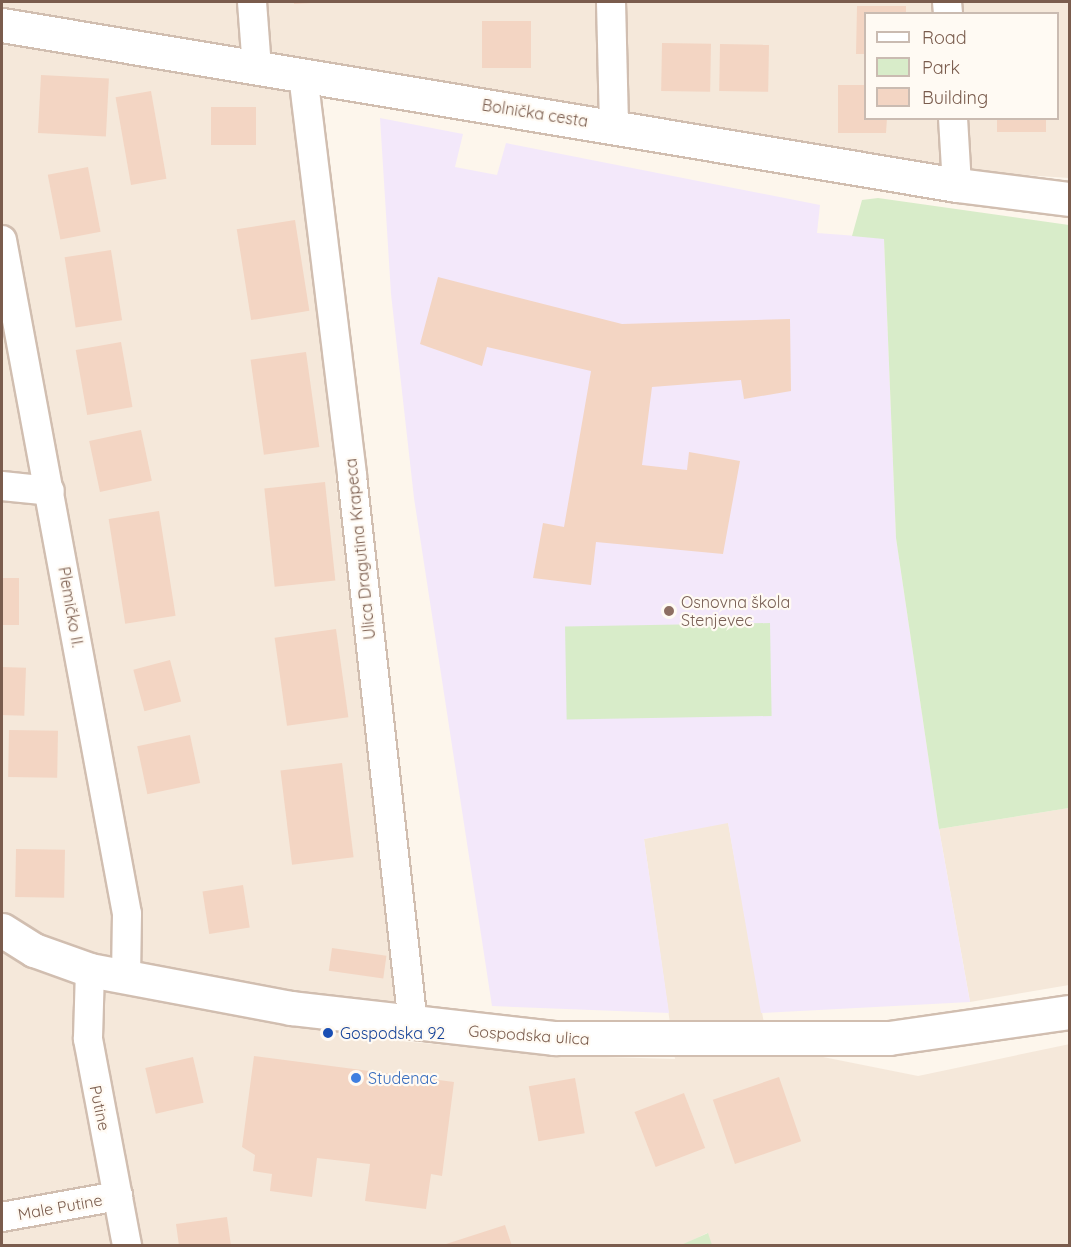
<!DOCTYPE html>
<html>
<head>
<meta charset="utf-8">
<style>
  body { margin:0 }
  #map { position:relative; width:1071px; height:1247px; overflow:hidden; background:#fdf6ec; font-family:Quicksand,sans-serif }
  div>[style] { position:absolute }
  .residential>* { inset:0; background:#f5e8da }
  .education>* { inset:0; background:#f3e8fa }
  .green>* { inset:0; background:#d8ecc9; transform-origin:0 0 }
  .building>* { inset:0; background:#f3d5c3; transform-origin:0 0 }
  .roads { filter:drop-shadow(2px 0 #d1beb0) drop-shadow(-2px 0 #d1beb0) drop-shadow(0 2px #d1beb0) drop-shadow(0 -2px #d1beb0) }
  .minor>* { height:28px; margin:-14px; padding:0 14px; transform-origin:14px; border-radius:14px; background:#fff }
  .tertiary>* { height:33px; margin:-16.5px; padding:0 16.5px; transform-origin:16.5px; border-radius:16.5px; background:#fff }
  .dots>* { width:16px; height:16px; translate:-50% -50%; box-sizing:border-box; border:3px solid #fffaf3; border-radius:50% }
  span { translate:-50% -50%; white-space:nowrap; text-align:center; line-height:1.15; -webkit-text-stroke:4.5px #fffaf3; paint-order:stroke }
  .street-label { font-size:16px; color:#7a5c4d }
  .education-label { font-size:16px; color:#785e54 }
  .left { translate:0 -50%; text-align:left }
  .transit-label { font-size:16px; color:#164399 }
  .shop-label { font-size:16px; color:#366cbe }
  .frame { position:absolute; inset:0; border:3px solid #7a5c4d; pointer-events:none }
  .legend { position:absolute; left:864px; top:12px; width:195px; height:108px; box-sizing:border-box; background:#fffaf3; border:2px solid #cabbb1; margin:0; padding:8px 10px; list-style:none; font-size:18px; color:#7a5c4d }
  .legend li { display:flex; align-items:center; gap:12px; height:30px }
  .legend b { width:30px; border:2px solid #cabbb1 }
</style>
</head>
<body>
<div id="map">
  <div class="residential">
    <i style="clip-path:polygon(evenodd,2px 2px,1069px 2px,1069px 178px,933px 169px,289px 55px,2px 16px,2px 2px,866px 14px,1058px 14px,1058px 118px,866px 118px,866px 14px)"></i>
    <i style="clip-path:polygon(2px 45px,167px 64px,291px 86px,400px 1041px,571px 1056px,675px 1059px,644px 839px,728px 822px,770px 1057px,818px 1056px,918px 1076px,1070px 1044px,1069px 1245px,712px 1246px,707px 1233px,681px 1246px,2px 1246px)"></i>
    <i style="clip-path:polygon(1069px 808px,1069px 985px,970px 1002px,939px 829px)"></i>
  </div>
  <div class="education">
    <i style="clip-path:polygon(380px 118px,463px 134px,455px 167px,497px 175px,506px 143px,820px 205px,817px 233px,884px 238px,896px 538px,939px 829px,970px 1002px,761px 1013px,728px 823px,644px 839px,669px 1013px,492px 1006px,414px 498px,391px 294px)"></i>
  </div>
  <div class="green">
    <i style="clip-path:polygon(878px 198px,1069px 225px,1069px 808px,939px 829px,896px 538px,884px 239px,852px 236px,862px 200px)"></i>
    <i style="left:770px;top:623px;width:93px;height:205px;rotate:89deg"></i>
    <i style="clip-path:polygon(708px 1233px,712px 1245px,681px 1245px)"></i>
  </div>
  <div class="building">
    <i style="clip-path:polygon(294px 2px,311px 2px,311px 3px,294px 4px)"></i>
    <i style="clip-path:polygon(857px 6px,906px 6px,906px 14px,866px 14px,866px 54px,856px 54px)"></i>
    <i style="left:482px;top:21px;width:49px;height:47px"></i>
    <i style="left:662px;top:43px;width:49px;height:48px;rotate:1deg"></i>
    <i style="left:720px;top:44px;width:49px;height:47px;rotate:1deg"></i>
    <i style="left:41px;top:75px;width:68px;height:58px;rotate:3deg"></i>
    <i style="clip-path:polygon(838px 85px,866px 85px,866px 118px,887px 118px,886px 133px,838px 133px)"></i>
    <i style="left:151px;top:91px;width:89px;height:36px;rotate:80deg"></i>
    <i style="left:211px;top:107px;width:45px;height:38px"></i>
    <i style="left:997px;top:118px;width:49px;height:14px"></i>
    <i style="left:88px;top:167px;width:66px;height:41px;rotate:79deg"></i>
    <i style="left:295px;top:220px;width:92px;height:59px;rotate:81deg"></i>
    <i style="left:111px;top:250px;width:71px;height:47px;rotate:81deg"></i>
    <i style="clip-path:polygon(438px 277px,622px 324px,790px 319px,791px 391px,744px 399px,741px 380px,652px 387px,642px 465px,687px 470px,689px 452px,740px 461px,723px 554px,596px 542px,591px 585px,533px 578px,543px 523px,564px 527px,591px 371px,487px 347px,482px 366px,420px 344px)"></i>
    <i style="left:121px;top:342px;width:66px;height:46px;rotate:80deg"></i>
    <i style="left:306px;top:352px;width:96px;height:56px;rotate:82deg"></i>
    <i style="left:141px;top:430px;width:52px;height:53px;rotate:78deg"></i>
    <i style="left:325px;top:482px;width:99px;height:61px;rotate:84deg"></i>
    <i style="left:159px;top:511px;width:106px;height:51px;rotate:81deg"></i>
    <i style="left:2px;top:578px;width:17px;height:47px"></i>
    <i style="left:336px;top:629px;width:89px;height:62px;rotate:82deg"></i>
    <i style="left:170px;top:660px;width:43px;height:38px;rotate:75deg"></i>
    <i style="left:2px;top:667px;width:24px;height:48px;rotate:2deg"></i>
    <i style="left:9px;top:730px;width:49px;height:47px;rotate:1deg"></i>
    <i style="left:190px;top:735px;width:49px;height:54px;rotate:78deg"></i>
    <i style="left:342px;top:763px;width:95px;height:62px;rotate:83deg"></i>
    <i style="left:16px;top:849px;width:49px;height:48px;rotate:1deg"></i>
    <i style="left:243px;top:885px;width:43px;height:41px;rotate:81deg"></i>
    <i style="left:332px;top:948px;width:55px;height:23px;rotate:8deg"></i>
    <i style="clip-path:polygon(254px 1056px,454px 1082px,442px 1176px,431px 1174px,426px 1209px,365px 1201px,370px 1164px,317px 1158px,312px 1197px,270px 1191px,272px 1174px,253px 1171px,255px 1155px,242px 1147px)"></i>
    <i style="left:193px;top:1057px;width:47px;height:49px;rotate:77deg"></i>
    <i style="left:779px;top:1077px;width:68px;height:70px;rotate:71deg"></i>
    <i style="left:575px;top:1078px;width:56px;height:47px;rotate:80deg"></i>
    <i style="left:684px;top:1093px;width:59px;height:53px;rotate:69deg"></i>
    <i style="clip-path:polygon(227px 1217px,231px 1246px,179px 1246px,176px 1224px)"></i>
    <i style="clip-path:polygon(505px 1225px,512px 1246px,443px 1246px,443px 1245px)"></i>
  </div>
  <div class="roads">
    <div class="minor">
      <i style="left:252px;top:2px;width:66px;rotate:85.7deg"></i>
      <i style="left:611px;top:2px;width:124px;rotate:88.6deg"></i>
      <i style="left:947px;top:2px;width:12px;rotate:85deg"></i>
      <i style="left:303px;top:75px;width:404px;rotate:83deg"></i>
      <i style="left:352px;top:476px;width:552px;rotate:83.66deg"></i>
      <i style="left:953px;top:118px;width:67px;rotate:86.6deg"></i>
      <i style="left:2px;top:240px;width:685px;rotate:79.49deg"></i>
      <i style="left:127px;top:914px;width:62px;rotate:90.9deg"></i>
      <i style="left:2px;top:486px;width:48px;rotate:5.9deg"></i>
      <i style="left:90px;top:970px;width:69px;rotate:91.7deg"></i>
      <i style="left:88px;top:1039px;width:211px;rotate:79.3deg"></i>
      <i style="left:2px;top:1217px;width:118px;rotate:-10.3deg"></i>
    </div>
    <div class="tertiary">
      <i style="left:2px;top:25px;width:968px;rotate:9.51deg"></i>
      <i style="left:957px;top:185px;width:114px;rotate:7.1deg"></i>
      <i style="left:2px;top:930px;width:38px;rotate:32deg"></i>
      <i style="left:34px;top:950px;width:59px;rotate:19.7deg"></i>
      <i style="left:90px;top:970px;width:205px;rotate:10.7deg"></i>
      <i style="left:291px;top:1008px;width:265px;rotate:6.5deg"></i>
      <i style="left:554px;top:1038px;width:335px"></i>
      <i style="left:889px;top:1038px;width:183px;rotate:-8.2deg"></i>
    </div>
  </div>
  <div class="dots">
    <i style="left:669px;top:611px;background:#8d6e63"></i>
    <i style="left:328px;top:1033px;background:#1a4fb4"></i>
    <i style="left:356px;top:1078px;background:#3f7fe0"></i>
  </div>
  <div class="street-label">
    <span style="left:535px;top:113px;rotate:9deg">Bolnička cesta</span>
    <span style="left:360px;top:549px;rotate:-96deg">Ulica Dragutina Krapeca</span>
    <span style="left:71px;top:607px;rotate:80deg">Plemičko II.</span>
    <span style="left:529px;top:1035px;rotate:4deg">Gospodska ulica</span>
    <span style="left:100px;top:1108px;rotate:78deg">Putine</span>
    <span style="left:60px;top:1207px;rotate:-10deg">Male Putine</span>
  </div>
  <div class="education-label">
    <span class="left" style="left:681px;top:611px">Osnovna škola<br>Stenjevec</span>
  </div>
  <div class="transit-label">
    <span class="left" style="left:340px;top:1033px">Gospodska 92</span>
  </div>
  <div class="shop-label">
    <span class="left" style="left:368px;top:1078px">Studenac</span>
  </div>
  <div class="frame"></div>
  <ul class="legend">
  <li><b style="height:8px;background:#fff"></b>Road</li>
  <li><b style="height:16px;background:#d8ecc9"></b>Park</li>
  <li><b style="height:16px;background:#f3d5c3"></b>Building</li>
  </ul>
</div>
</body>
</html>
